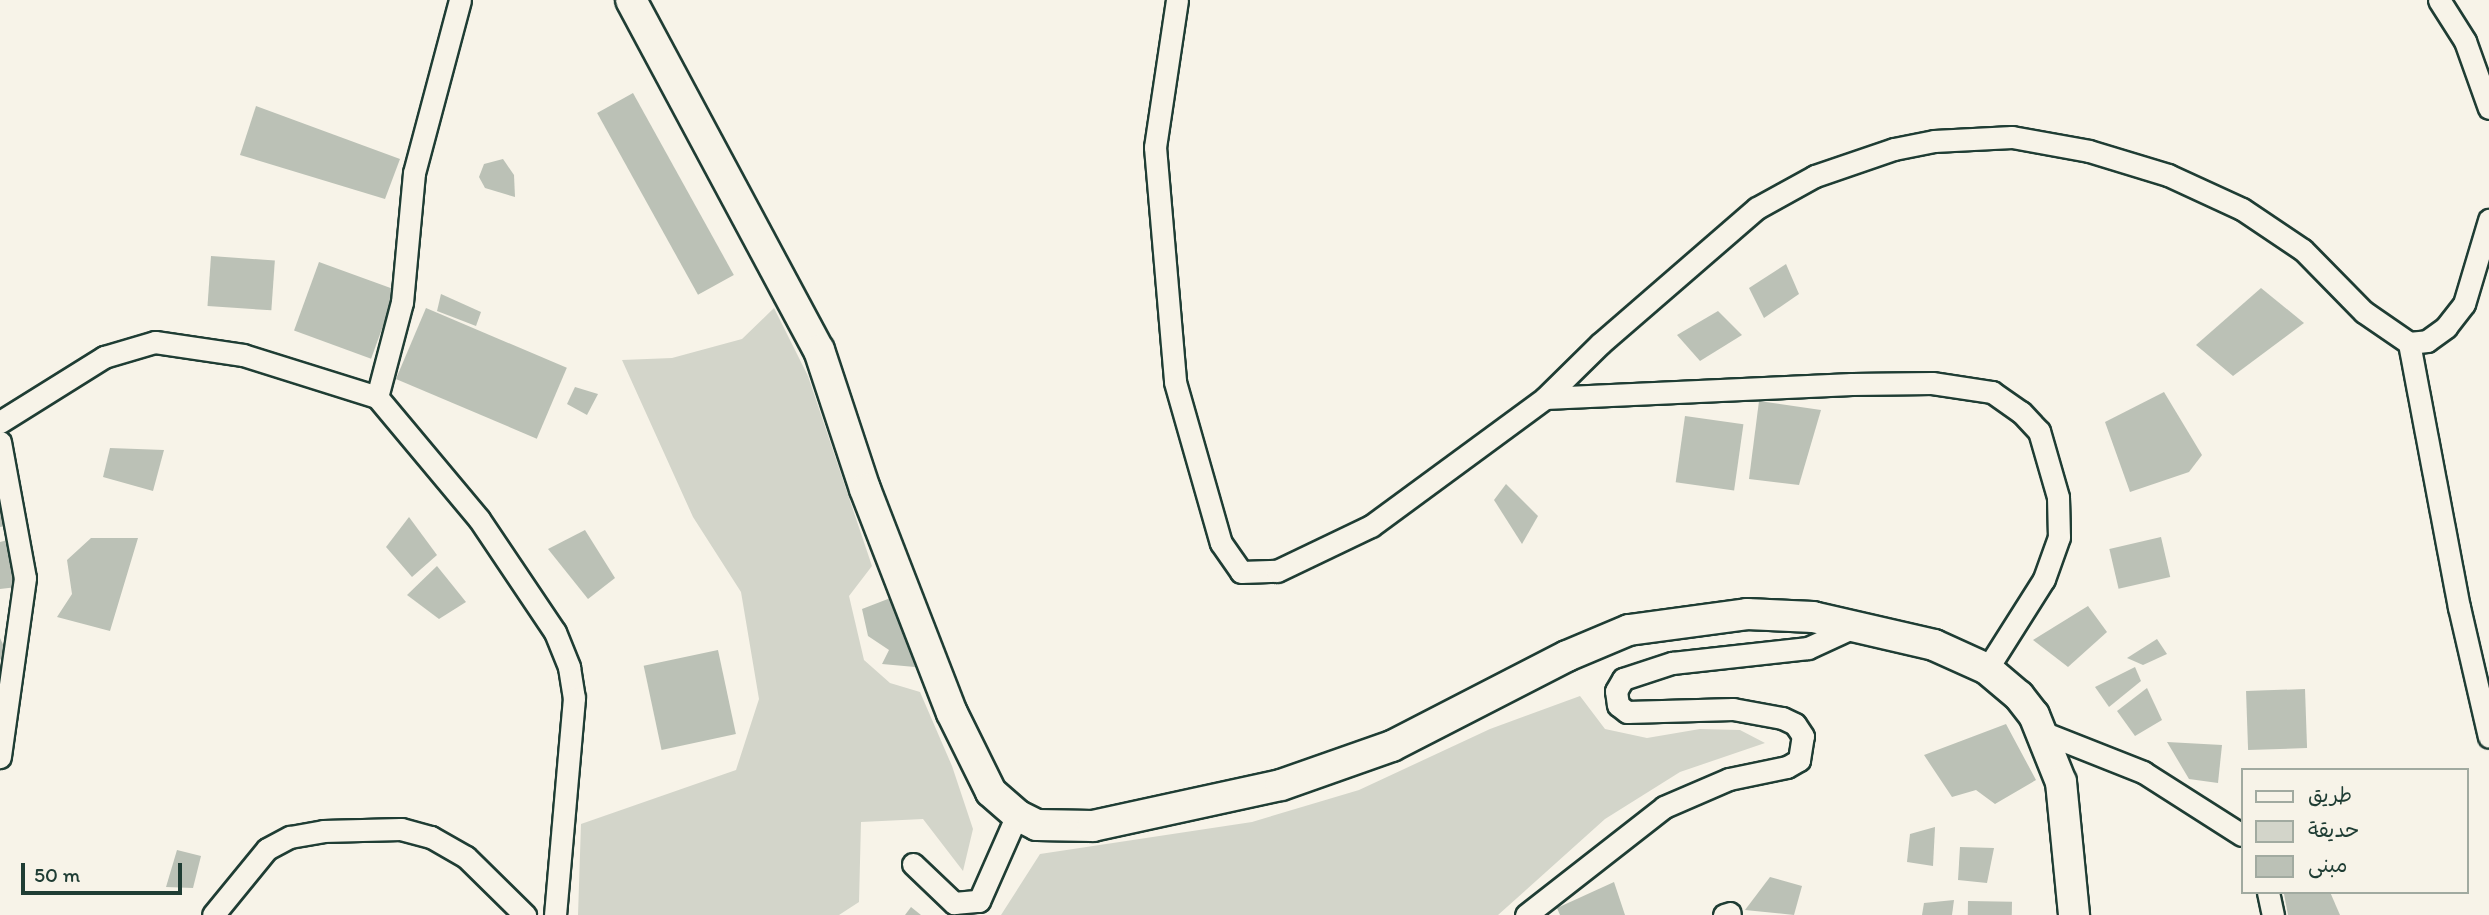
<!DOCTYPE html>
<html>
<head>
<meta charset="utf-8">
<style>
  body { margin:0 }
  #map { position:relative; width:2489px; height:915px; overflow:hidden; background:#f7f3e8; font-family:Itim,"Playpen Sans Arabic",sans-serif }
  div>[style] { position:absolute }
  .green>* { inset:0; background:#d3d5ca }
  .building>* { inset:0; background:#bbc1b6; transform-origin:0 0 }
  .roads { filter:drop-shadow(2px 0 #1f3d34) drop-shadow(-2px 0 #1f3d34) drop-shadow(0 2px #1f3d34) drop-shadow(0 -2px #1f3d34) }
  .minor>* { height:21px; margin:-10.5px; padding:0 10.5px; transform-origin:10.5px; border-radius:10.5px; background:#f7f3e8 }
  .secondary>* { height:30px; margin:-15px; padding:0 15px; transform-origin:15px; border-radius:15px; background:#f7f3e8 }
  span { translate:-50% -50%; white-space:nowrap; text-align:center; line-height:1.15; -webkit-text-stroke:5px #f7f3e8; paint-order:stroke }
  .legend { position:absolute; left:2241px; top:768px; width:228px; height:126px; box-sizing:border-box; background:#f7f3e8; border:2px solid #a1aaa0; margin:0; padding:9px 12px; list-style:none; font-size:21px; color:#1f3d34 }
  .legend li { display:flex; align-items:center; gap:14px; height:35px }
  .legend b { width:35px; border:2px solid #a1aaa0 }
  .scale { position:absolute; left:21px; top:863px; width:161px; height:32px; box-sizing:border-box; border:4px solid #1f3d34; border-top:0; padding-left:9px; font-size:21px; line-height:24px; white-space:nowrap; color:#1f3d34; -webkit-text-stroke:5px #f7f3e8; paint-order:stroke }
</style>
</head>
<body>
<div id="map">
  <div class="green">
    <i style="clip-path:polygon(774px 308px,808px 376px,872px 566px,849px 596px,864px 660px,890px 683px,920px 692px,952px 766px,973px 829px,963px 871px,923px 819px,861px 822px,859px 902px,839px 915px,578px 915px,581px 824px,736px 770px,759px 699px,741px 592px,693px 517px,622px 360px,672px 358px,742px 339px)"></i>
    <i style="clip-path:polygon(1580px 696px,1605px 729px,1647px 738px,1700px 729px,1740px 730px,1765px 743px,1680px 772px,1605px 819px,1498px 915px,1001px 915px,1040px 854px,1252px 822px,1359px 790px,1490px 729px)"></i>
  </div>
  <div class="building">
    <i style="left:633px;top:93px;width:208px;height:41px;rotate:61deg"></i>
    <i style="clip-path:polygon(256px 106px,400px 159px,385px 199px,240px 155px)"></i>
    <i style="clip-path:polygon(503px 159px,514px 175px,515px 197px,485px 188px,479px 177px,484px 164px)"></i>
    <i style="left:211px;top:256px;width:64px;height:50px;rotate:4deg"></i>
    <i style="left:319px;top:262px;width:82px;height:73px;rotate:20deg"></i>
    <i style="clip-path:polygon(1786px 264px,1799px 294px,1764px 318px,1749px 288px)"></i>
    <i style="clip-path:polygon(2261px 288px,2304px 323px,2233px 376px,2196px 345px)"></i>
    <i style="clip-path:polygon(441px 294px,481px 312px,476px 326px,437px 311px)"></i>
    <i style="left:426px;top:308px;width:153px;height:77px;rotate:23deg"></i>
    <i style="clip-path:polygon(1718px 311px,1742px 335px,1700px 361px,1677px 335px)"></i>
    <i style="clip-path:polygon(575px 387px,598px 394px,587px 415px,567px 404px)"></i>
    <i style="clip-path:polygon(2164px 392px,2202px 455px,2189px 472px,2130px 492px,2105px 422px)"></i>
    <i style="clip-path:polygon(1759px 401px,1821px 410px,1799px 485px,1749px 479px)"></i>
    <i style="left:1685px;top:416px;width:59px;height:67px;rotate:8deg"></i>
    <i style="clip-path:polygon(110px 448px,164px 450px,153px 491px,103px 477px)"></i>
    <i style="clip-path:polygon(1506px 484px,1538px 516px,1522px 544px,1494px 500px)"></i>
    <i style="clip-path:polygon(0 506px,6px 526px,0 527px)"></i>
    <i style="clip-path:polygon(409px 517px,437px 555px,412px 577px,386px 547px)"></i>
    <i style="clip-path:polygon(585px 530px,615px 578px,588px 599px,548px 549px)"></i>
    <i style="left:2161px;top:537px;width:41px;height:53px;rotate:77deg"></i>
    <i style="clip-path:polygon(91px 538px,138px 538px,110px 631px,57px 617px,72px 594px,67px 560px)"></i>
    <i style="clip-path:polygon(8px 540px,17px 587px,0 589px,0 542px)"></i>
    <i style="clip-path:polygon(437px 566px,466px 602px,439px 619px,407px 595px)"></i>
    <i style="clip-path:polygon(893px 597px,911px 646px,915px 667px,882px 664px,889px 650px,868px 636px,862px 609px)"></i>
    <i style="clip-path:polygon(2088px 606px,2107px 632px,2068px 667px,2033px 640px)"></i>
    <i style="clip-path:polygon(0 638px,6px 651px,0 660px)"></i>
    <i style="clip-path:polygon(2157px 639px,2167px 654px,2143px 665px,2127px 658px)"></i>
    <i style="left:718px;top:650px;width:86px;height:76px;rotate:78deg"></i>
    <i style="clip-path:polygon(2135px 667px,2141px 681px,2109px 707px,2095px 687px)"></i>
    <i style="clip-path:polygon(2147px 688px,2162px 720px,2135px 736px,2117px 711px)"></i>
    <i style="left:2305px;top:689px;width:59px;height:59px;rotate:88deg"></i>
    <i style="clip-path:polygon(2006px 724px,2036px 780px,1995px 804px,1976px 790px,1952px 797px,1924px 755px)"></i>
    <i style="clip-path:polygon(2167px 742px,2222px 745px,2218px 783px,2189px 779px)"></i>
    <i style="clip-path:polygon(1935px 827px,1933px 866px,1907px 862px,1910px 834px)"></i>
    <i style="clip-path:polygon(1960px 847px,1994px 848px,1987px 883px,1958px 880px)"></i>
    <i style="clip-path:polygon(177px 850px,201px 856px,193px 888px,166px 887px)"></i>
    <i style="clip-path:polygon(1770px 877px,1802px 886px,1794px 915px,1745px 910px)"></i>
    <i style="clip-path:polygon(1614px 882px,1625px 915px,1560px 915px,1557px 908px)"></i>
    <i style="clip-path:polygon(2330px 892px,2340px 915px,2288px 915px,2284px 894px)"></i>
    <i style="clip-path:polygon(1954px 900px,1952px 915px,1922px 915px,1924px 903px)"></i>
    <i style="left:1968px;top:901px;width:44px;height:14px;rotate:1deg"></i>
    <i style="clip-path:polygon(911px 907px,921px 915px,905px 915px)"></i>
  </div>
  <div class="roads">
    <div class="minor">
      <i style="left:460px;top:0;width:179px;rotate:104.9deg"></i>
      <i style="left:414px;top:173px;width:130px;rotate:95.3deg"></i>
      <i style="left:402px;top:302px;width:98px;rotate:104.7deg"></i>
      <i style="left:377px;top:397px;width:159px;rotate:50.1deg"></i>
      <i style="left:479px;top:519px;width:136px;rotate:56.1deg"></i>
      <i style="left:555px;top:632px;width:38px;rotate:68deg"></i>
      <i style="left:569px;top:667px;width:31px;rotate:81deg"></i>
      <i style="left:574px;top:698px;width:218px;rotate:95deg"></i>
      <i style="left:1177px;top:0;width:149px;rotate:98.5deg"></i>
      <i style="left:1155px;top:147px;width:236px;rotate:85.1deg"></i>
      <i style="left:1175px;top:382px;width:167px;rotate:74.1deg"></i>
      <i style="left:1221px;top:543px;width:35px;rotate:55deg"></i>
      <i style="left:1241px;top:572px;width:36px;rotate:-2deg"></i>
      <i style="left:1277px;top:571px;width:104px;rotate:-25.6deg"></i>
      <i style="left:1371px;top:526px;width:216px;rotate:-36.3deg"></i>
      <i style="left:1545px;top:398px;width:78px;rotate:-44.5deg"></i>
      <i style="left:1601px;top:343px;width:206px;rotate:-40.9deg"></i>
      <i style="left:1757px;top:208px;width:66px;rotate:-28.9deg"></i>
      <i style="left:1815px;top:176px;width:83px;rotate:-18.9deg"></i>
      <i style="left:1894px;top:149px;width:41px;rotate:-11.3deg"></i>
      <i style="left:1934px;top:141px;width:78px;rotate:-2.9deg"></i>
      <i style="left:2012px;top:137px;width:78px;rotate:10.3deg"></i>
      <i style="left:2089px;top:151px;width:83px;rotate:16.9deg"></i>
      <i style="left:2168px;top:175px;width:81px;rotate:24.7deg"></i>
      <i style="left:2242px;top:209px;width:73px;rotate:33.9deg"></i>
      <i style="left:2303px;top:250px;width:87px;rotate:45.5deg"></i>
      <i style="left:2364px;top:312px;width:55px;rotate:34.6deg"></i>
      <i style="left:2409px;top:343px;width:18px;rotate:-6deg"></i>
      <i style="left:2427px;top:341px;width:24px;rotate:-36deg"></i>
      <i style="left:2446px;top:327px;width:29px;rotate:-52deg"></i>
      <i style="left:2464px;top:304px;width:88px;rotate:-73.4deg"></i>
      <i style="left:2439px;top:0;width:49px;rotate:57.6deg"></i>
      <i style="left:2465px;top:41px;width:71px;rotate:70.3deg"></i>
      <i style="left:2409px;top:343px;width:269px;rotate:79.3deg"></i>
      <i style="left:2459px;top:607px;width:133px;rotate:77deg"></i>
      <i style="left:1545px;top:398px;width:307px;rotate:-2.6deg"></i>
      <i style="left:1852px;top:384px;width:80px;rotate:-0.7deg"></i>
      <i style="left:1932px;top:383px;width:61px;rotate:8.5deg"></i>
      <i style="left:1992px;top:392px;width:35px;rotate:35deg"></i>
      <i style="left:2021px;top:412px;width:26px;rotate:47deg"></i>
      <i style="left:2039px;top:431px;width:69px;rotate:73.9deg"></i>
      <i style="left:2058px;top:497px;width:40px;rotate:88.6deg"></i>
      <i style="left:2059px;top:537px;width:45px;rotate:109.7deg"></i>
      <i style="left:2044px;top:579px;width:107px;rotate:122.3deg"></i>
      <i style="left:0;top:422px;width:123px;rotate:-32deg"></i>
      <i style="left:104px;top:357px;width:53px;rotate:-16.4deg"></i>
      <i style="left:155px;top:342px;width:89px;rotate:8.4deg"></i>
      <i style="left:243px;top:355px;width:140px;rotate:17.4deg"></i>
      <i style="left:0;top:442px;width:138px;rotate:79.6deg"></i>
      <i style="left:25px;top:578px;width:181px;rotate:98deg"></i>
      <i style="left:2042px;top:732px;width:109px;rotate:21.6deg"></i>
      <i style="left:2143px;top:772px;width:117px;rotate:32.5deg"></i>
      <i style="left:913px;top:864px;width:57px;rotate:43.6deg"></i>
      <i style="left:954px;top:903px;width:25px;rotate:-5deg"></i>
      <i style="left:979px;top:901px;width:94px;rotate:-66.2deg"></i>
      <i style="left:2268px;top:892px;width:24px;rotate:78deg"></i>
      <i style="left:213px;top:915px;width:85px;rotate:-50.7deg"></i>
      <i style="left:267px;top:849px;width:26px;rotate:-28deg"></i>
      <i style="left:290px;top:837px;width:34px;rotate:-10deg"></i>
      <i style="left:323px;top:831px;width:78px;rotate:-1.5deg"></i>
      <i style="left:401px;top:829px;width:31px;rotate:15deg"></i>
      <i style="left:431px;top:837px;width:40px;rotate:29.7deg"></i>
      <i style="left:466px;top:857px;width:83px;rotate:44.5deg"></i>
      <i style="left:1526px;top:915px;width:175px;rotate:-38deg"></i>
      <i style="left:1664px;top:807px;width:71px;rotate:-23.3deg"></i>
      <i style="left:1729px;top:779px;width:59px;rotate:-11.7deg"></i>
      <i style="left:1787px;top:767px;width:14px;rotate:-30deg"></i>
      <i style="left:1799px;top:760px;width:24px;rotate:-81deg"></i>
      <i style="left:1803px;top:736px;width:14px;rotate:-124deg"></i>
      <i style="left:1795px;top:724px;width:14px;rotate:-155deg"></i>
      <i style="left:1782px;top:718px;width:50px;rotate:-169.6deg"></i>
      <i style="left:1733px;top:709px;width:106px;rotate:178.4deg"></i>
      <i style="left:1627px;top:712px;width:11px;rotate:-142deg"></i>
      <i style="left:1618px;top:705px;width:14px;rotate:-98deg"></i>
      <i style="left:1616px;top:691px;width:14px;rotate:-60deg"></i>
      <i style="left:1623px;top:679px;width:52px;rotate:-18.1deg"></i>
      <i style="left:1672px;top:663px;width:137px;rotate:-6.3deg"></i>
      <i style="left:1808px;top:648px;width:53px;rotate:-24.6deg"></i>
      <i style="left:1724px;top:915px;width:6px;rotate:-18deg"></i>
    </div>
    <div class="secondary">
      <i style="left:631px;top:0;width:397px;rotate:61.8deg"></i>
      <i style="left:819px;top:350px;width:146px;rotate:71.7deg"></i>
      <i style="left:865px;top:489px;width:240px;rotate:68.8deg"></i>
      <i style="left:952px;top:713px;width:88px;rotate:63.7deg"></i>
      <i style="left:991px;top:792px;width:35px;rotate:41deg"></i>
      <i style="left:1017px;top:815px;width:22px;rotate:27deg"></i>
      <i style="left:1037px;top:825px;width:56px;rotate:1deg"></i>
      <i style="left:1093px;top:826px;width:192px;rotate:-12.3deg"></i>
      <i style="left:1281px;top:785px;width:118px;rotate:-19.4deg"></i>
      <i style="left:1392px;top:746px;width:197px;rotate:-27.2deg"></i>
      <i style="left:1567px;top:656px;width:67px;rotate:-22.8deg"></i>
      <i style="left:1629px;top:630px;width:119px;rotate:-7.7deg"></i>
      <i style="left:1747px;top:614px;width:66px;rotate:2.6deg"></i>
      <i style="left:1813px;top:617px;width:124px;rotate:13deg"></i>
      <i style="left:1934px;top:645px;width:58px;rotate:24.4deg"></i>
      <i style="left:1987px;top:669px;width:42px;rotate:40.2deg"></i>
      <i style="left:2019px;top:696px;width:24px;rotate:52deg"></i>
      <i style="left:2034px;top:715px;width:72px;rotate:68.1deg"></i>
      <i style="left:2061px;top:782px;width:134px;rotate:84.4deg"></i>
    </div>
  </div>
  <ul class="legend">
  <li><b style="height:9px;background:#f7f3e8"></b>طريق</li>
  <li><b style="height:19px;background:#d3d5ca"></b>حديقة</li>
  <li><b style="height:19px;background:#bbc1b6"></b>مبنى</li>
  </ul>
  <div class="scale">50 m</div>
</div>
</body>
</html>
